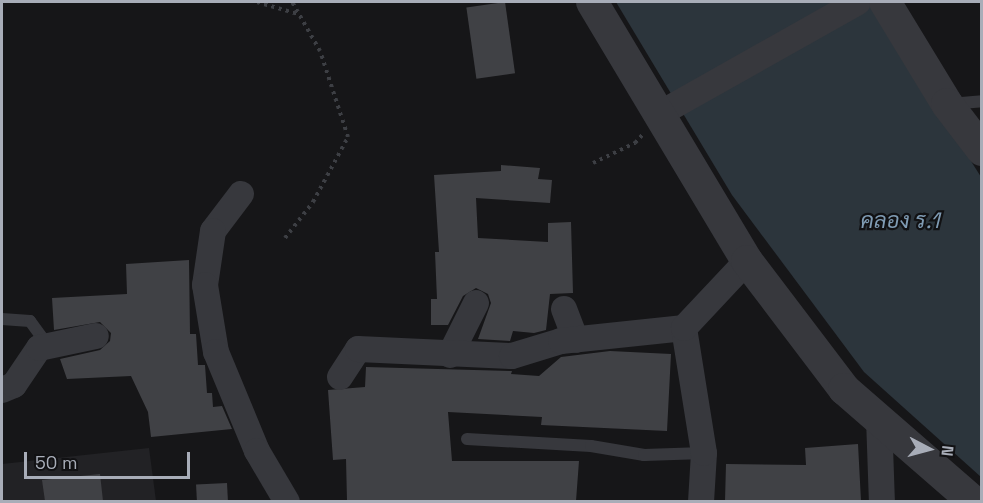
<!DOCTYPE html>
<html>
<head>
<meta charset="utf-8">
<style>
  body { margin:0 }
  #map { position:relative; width:983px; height:503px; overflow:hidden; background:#161618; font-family:"Space Grotesk",Sarabun,sans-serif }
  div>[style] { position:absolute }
  .built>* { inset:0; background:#222225 }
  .water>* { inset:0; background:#2c353c }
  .building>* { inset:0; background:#404145; transform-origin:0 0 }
  .path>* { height:4px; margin-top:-2px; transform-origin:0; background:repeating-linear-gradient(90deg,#3d3f44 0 3px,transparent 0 7.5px) }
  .service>* { height:12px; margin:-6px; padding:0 6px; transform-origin:6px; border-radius:6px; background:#37383d }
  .minor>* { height:26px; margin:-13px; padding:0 13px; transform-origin:13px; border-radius:13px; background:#37383d }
  .tertiary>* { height:32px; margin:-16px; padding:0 16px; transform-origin:16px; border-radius:16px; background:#37383d }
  span { translate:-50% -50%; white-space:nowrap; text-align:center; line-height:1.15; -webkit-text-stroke:4.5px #111113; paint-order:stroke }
  .water-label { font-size:22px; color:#7f9bb3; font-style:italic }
  .frame { position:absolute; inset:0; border:3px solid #a8adb8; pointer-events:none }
  .north { position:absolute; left:899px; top:419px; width:60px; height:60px; -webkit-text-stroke:4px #111113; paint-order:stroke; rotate:96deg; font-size:16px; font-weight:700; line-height:24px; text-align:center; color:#a8adb8 }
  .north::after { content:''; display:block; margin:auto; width:21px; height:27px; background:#a8adb8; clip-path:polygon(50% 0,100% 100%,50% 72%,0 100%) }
  .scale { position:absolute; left:24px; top:452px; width:166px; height:27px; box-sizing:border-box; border:3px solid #a8adb8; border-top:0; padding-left:8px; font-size:18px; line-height:21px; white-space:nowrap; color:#a8adb8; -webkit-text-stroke:4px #111113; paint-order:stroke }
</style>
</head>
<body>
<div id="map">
  <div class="built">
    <i style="clip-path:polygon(149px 448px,156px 501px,2px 501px,2px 464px)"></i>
  </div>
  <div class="water">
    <i style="clip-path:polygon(616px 2px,871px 2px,981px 177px,981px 477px,864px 372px,732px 195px)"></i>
  </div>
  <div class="building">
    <i style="left:505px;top:2px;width:72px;height:39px;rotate:82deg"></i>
    <i style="clip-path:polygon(501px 165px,540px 168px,538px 179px,552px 180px,550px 203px,476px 198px,478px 238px,548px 242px,548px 223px,571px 222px,573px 293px,550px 294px,546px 330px,534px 333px,513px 331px,510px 341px,478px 339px,491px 303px,488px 294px,476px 288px,463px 296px,448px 325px,431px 325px,431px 299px,437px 299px,435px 252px,439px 252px,434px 175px,501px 171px)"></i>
    <i style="clip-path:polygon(189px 260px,190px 334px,196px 334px,198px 365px,205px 365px,207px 393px,212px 393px,213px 407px,222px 406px,232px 429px,151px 437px,148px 412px,131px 376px,67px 379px,60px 359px,100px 350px,110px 341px,111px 333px,100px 322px,54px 330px,52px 298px,127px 294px,126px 264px)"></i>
    <i style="clip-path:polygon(610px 351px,671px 354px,667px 431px,541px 425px,542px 417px,448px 412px,452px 461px,579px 461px,576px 501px,347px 501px,346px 459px,333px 460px,328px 390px,365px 387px,366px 367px,512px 371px,511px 374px,539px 376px,561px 357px)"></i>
    <i style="clip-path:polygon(858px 444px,861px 501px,725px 501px,726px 464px,806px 465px,805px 448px)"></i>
    <i style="clip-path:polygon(100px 474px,103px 501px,45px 501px,42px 480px)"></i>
    <i style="left:227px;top:483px;width:18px;height:31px;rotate:87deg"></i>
  </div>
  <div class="path">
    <i style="left:257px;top:2px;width:43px;rotate:16.3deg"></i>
    <i style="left:593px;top:163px;width:47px;rotate:-25.5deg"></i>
    <i style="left:635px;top:143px;width:12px;rotate:-48deg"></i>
    <i style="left:285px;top:238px;width:46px;rotate:-52.1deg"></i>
    <i style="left:313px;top:202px;width:74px;rotate:-61.7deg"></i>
    <i style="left:348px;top:137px;width:90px;rotate:-108deg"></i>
    <i style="left:320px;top:51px;width:56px;rotate:-119.7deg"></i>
  </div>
  <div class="service">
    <i style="left:950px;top:104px;width:32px;rotate:-5deg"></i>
    <i style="left:2px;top:319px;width:28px;rotate:4deg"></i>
    <i style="left:30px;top:321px;width:31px;rotate:54deg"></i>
    <i style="left:467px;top:439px;width:124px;rotate:3.2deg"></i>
    <i style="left:591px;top:446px;width:54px;rotate:9.6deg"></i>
    <i style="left:644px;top:455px;width:60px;rotate:-1.9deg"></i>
  </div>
  <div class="minor">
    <i style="left:661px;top:113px;width:226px;rotate:-29.4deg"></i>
    <i style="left:241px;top:194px;width:46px;rotate:127.1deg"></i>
    <i style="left:213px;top:231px;width:55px;rotate:98.4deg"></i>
    <i style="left:205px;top:285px;width:68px;rotate:80.7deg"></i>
    <i style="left:216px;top:352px;width:107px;rotate:67.5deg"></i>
    <i style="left:257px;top:451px;width:59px;rotate:59.5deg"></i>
    <i style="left:564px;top:309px;width:33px;rotate:69deg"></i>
    <i style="left:450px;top:355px;width:58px;rotate:-63.4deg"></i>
    <i style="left:340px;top:377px;width:33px;rotate:-57deg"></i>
    <i style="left:358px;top:349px;width:154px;rotate:2.6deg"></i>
    <i style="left:512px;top:356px;width:51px;rotate:-17deg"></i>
    <i style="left:561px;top:341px;width:124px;rotate:-6deg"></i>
    <i style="left:2px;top:390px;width:13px;rotate:-23deg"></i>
    <i style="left:14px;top:385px;width:45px;rotate:-56deg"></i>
    <i style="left:39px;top:348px;width:58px;rotate:-11.9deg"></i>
    <i style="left:879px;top:418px;width:84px;rotate:88deg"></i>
    <i style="left:701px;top:502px;width:49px;rotate:-86.5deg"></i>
    <i style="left:704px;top:453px;width:127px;rotate:-99.1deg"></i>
    <i style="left:684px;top:328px;width:92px;rotate:-46.8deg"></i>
  </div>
  <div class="tertiary">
    <i style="left:592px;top:2px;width:302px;rotate:59.1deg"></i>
    <i style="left:747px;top:261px;width:161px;rotate:52.8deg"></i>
    <i style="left:844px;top:389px;width:172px;rotate:41deg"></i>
    <i style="left:885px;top:2px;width:119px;rotate:58.7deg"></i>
    <i style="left:947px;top:104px;width:58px;rotate:52.7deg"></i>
  </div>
  <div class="water-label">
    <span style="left:900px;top:221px">คลอง ร.1</span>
  </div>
  <div class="frame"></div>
  <div class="north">N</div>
  <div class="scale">50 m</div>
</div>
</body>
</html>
